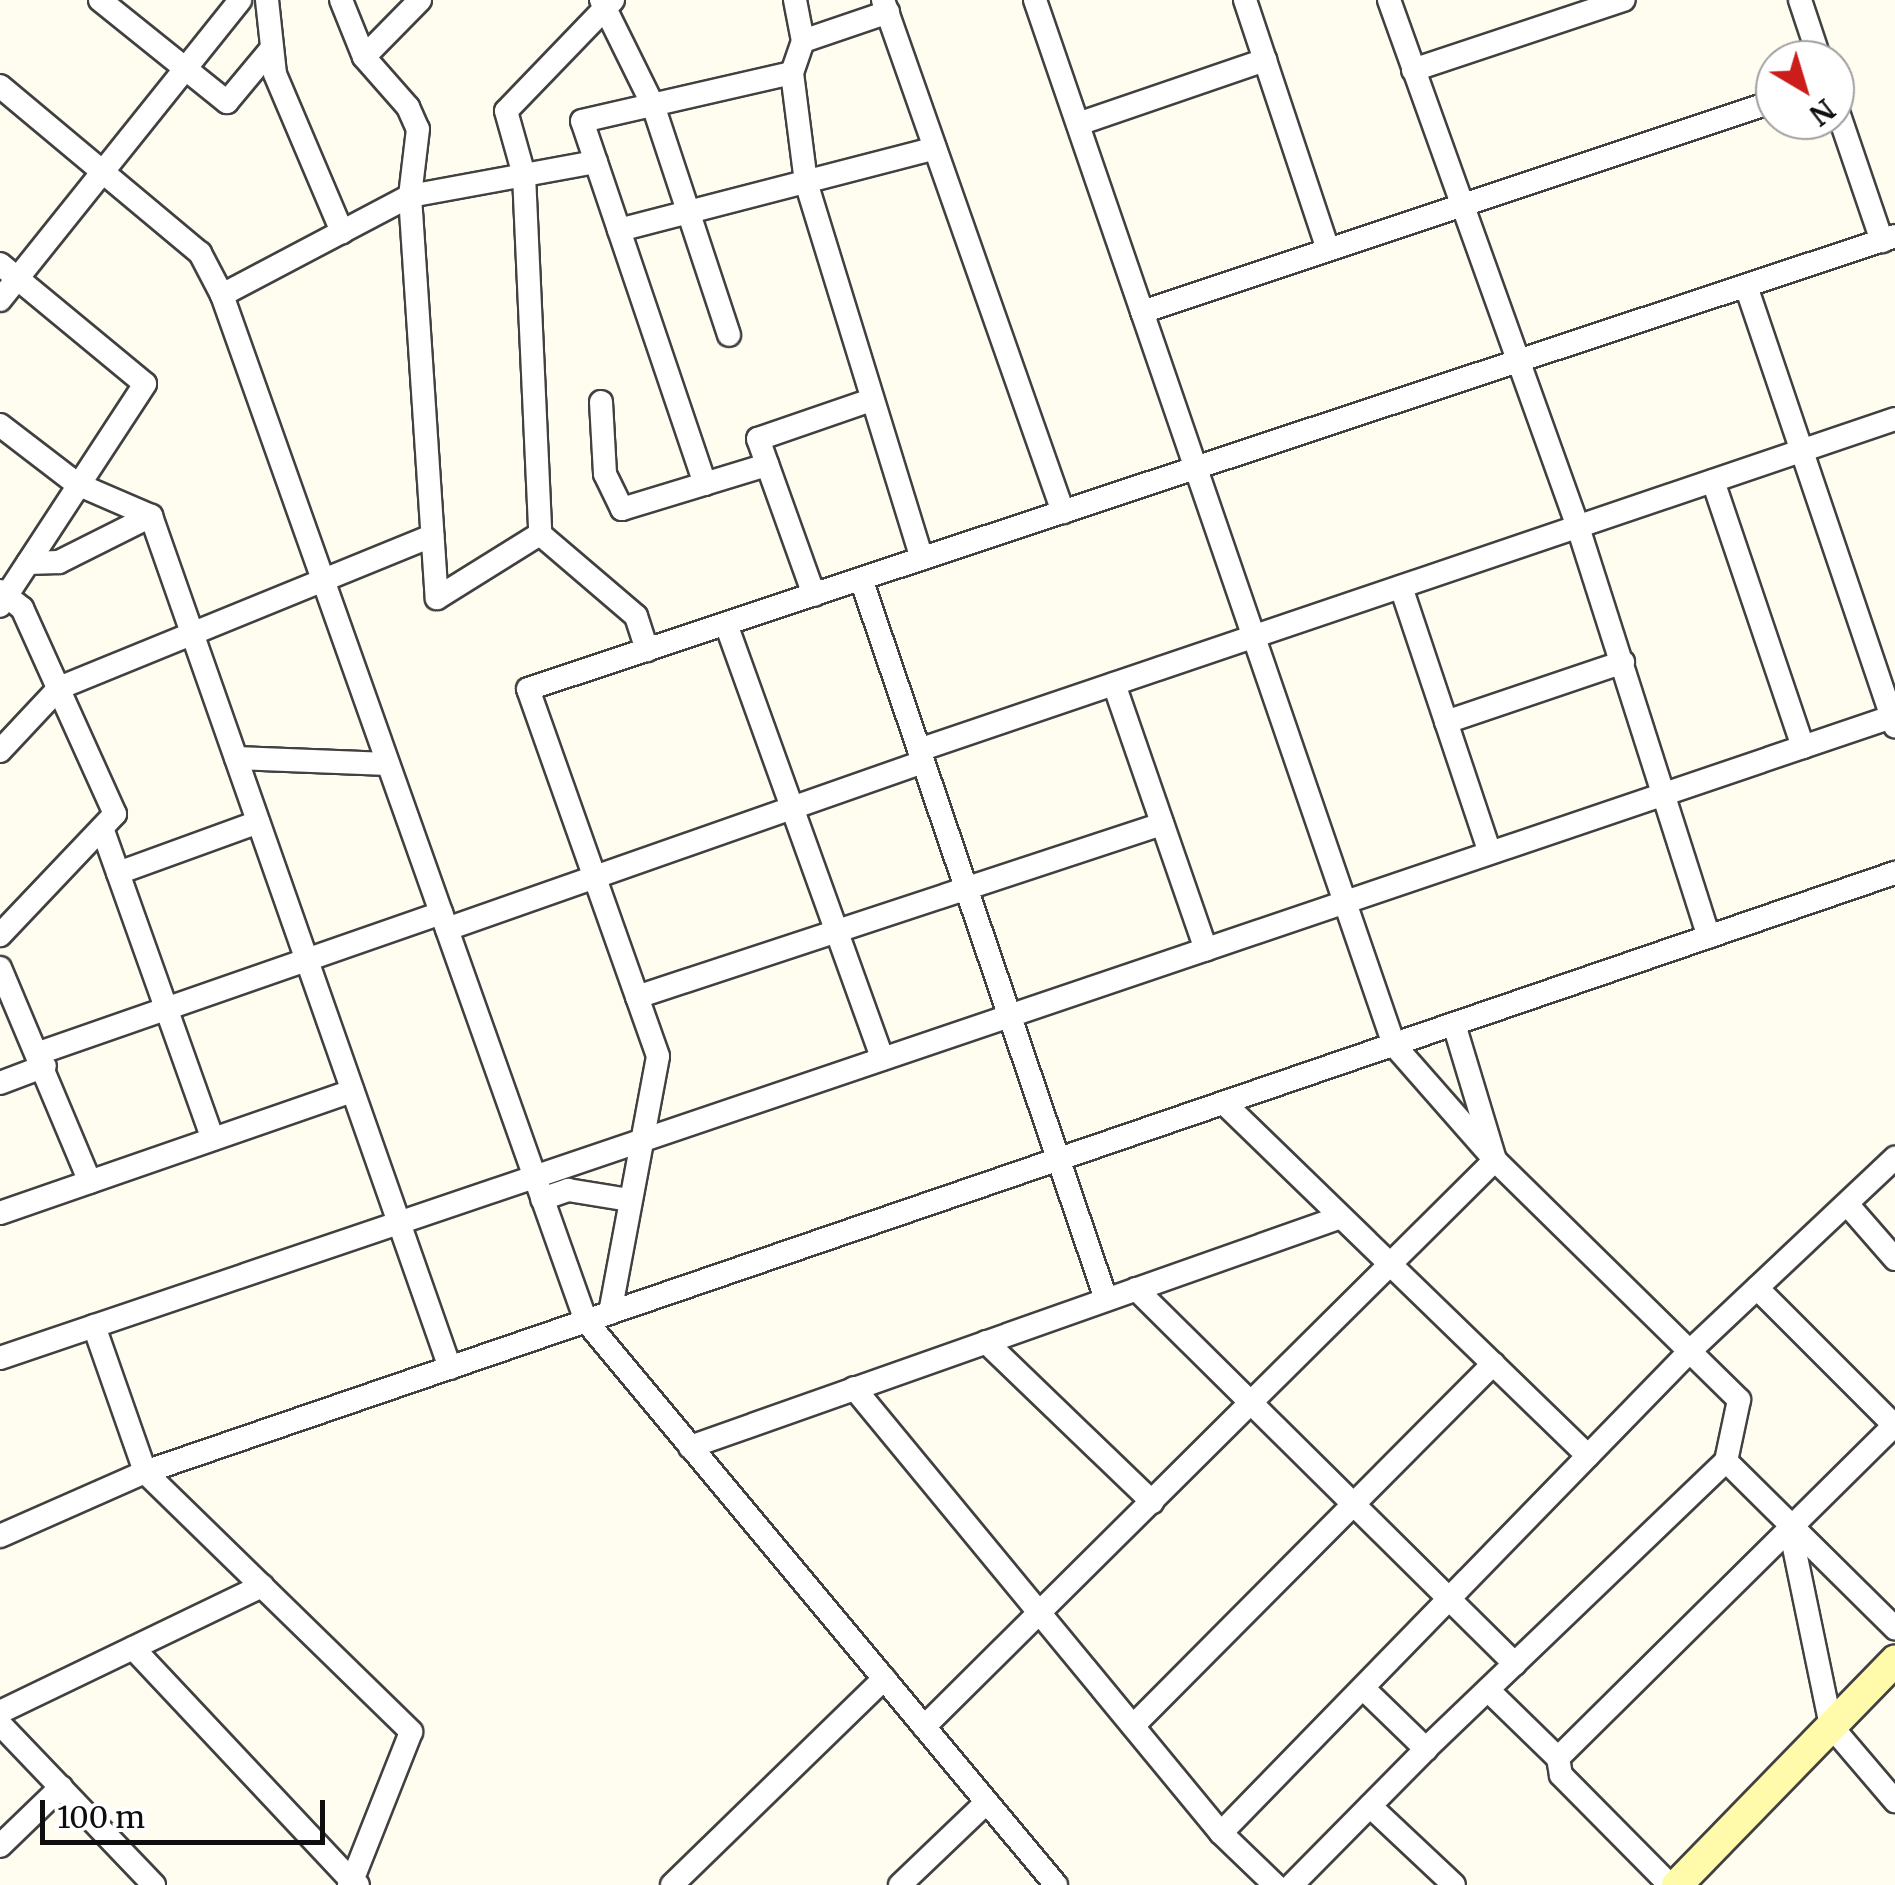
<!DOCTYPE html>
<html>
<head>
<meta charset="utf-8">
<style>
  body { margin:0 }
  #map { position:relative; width:1895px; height:1885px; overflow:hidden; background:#fffdf0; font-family:Merriweather,serif }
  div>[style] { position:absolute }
  .roads { filter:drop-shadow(2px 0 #414141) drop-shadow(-2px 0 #414141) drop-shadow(0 2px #414141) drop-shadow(0 -2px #414141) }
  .street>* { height:22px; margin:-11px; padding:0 11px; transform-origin:11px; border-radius:11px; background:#fff }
  .secondary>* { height:30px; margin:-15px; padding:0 15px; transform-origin:15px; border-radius:15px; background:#fffbab }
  span { translate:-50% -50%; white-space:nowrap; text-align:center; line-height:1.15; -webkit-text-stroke:10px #fff; paint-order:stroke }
  .north { position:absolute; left:1755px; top:40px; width:100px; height:100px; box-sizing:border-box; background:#fff; border:2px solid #9f9f9f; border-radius:50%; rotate:142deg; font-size:28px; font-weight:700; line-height:40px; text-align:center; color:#0e0e0e }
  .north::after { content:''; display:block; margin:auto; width:35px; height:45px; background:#cb1d1a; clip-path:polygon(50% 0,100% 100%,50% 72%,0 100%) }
  .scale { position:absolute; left:40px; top:1800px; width:285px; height:45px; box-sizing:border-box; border:5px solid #0e0e0e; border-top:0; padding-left:12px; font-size:30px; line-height:35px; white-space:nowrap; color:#0e0e0e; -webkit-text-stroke:8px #fff; paint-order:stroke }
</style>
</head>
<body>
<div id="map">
  <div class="roads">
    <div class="street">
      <i style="left:100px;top:0;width:163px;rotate:38.8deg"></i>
      <i style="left:227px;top:102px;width:70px;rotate:-50.2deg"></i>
      <i style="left:267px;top:0;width:74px;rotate:83.8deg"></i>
      <i style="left:275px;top:74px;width:172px;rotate:67deg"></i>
      <i style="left:341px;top:0;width:61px;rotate:68deg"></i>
      <i style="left:364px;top:57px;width:67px;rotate:48.7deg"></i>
      <i style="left:408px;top:107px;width:24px;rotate:66deg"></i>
      <i style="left:418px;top:129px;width:67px;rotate:96.8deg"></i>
      <i style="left:410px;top:196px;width:403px;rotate:86.2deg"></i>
      <i style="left:437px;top:598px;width:121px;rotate:-31.9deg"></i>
      <i style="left:601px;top:0;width:117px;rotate:63.7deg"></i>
      <i style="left:653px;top:105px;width:242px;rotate:71.7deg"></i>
      <i style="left:613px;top:0;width:154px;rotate:133.9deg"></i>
      <i style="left:506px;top:111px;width:66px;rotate:74.3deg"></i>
      <i style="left:524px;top:175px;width:359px;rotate:87.4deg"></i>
      <i style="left:540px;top:534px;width:126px;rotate:40.5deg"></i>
      <i style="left:636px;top:616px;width:36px;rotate:72deg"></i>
      <i style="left:795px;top:0;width:42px;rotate:79deg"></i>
      <i style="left:803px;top:41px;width:34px;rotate:109deg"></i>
      <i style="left:792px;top:73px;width:110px;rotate:82.7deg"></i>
      <i style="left:806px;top:182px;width:394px;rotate:72.9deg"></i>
      <i style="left:883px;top:0;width:543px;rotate:70.63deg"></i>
      <i style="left:1035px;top:0;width:1105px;rotate:71.04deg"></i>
      <i style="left:1394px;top:1045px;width:153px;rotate:48.7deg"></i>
      <i style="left:1495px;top:1160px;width:342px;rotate:44.5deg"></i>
      <i style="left:1739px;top:1400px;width:62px;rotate:102deg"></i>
      <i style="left:1726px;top:1461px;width:416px;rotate:136.2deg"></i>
      <i style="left:1426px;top:1749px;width:191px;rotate:134.6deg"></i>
      <i style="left:1245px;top:0;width:263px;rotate:71.6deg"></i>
      <i style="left:1389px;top:0;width:560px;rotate:70.27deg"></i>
      <i style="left:1578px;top:527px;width:430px;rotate:72.3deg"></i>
      <i style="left:1800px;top:0;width:63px;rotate:71.6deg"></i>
      <i style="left:803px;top:41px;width:90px;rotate:-18.8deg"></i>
      <i style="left:364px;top:57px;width:80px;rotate:-45.5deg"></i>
      <i style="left:1413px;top:70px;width:222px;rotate:-18.4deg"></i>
      <i style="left:0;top:86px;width:261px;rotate:39.9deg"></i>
      <i style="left:200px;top:253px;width:47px;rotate:62.4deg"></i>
      <i style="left:222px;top:295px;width:1089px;rotate:70.47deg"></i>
      <i style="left:586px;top:1321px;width:734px;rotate:50.19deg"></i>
      <i style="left:1835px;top:103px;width:146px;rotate:71.2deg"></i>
      <i style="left:1078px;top:124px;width:198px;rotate:-18.9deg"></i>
      <i style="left:619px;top:230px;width:326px;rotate:-14.5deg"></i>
      <i style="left:0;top:264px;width:188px;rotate:39.6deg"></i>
      <i style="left:145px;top:384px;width:265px;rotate:123.2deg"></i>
      <i style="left:1746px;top:286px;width:465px;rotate:71.3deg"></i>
      <i style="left:222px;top:295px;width:212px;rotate:-27.8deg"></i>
      <i style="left:410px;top:196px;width:189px;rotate:-10.4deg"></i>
      <i style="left:0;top:300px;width:384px;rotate:-51.3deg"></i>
      <i style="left:1142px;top:312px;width:667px;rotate:-18.43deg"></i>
      <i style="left:601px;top:402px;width:72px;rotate:86.8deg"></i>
      <i style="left:605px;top:474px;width:39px;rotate:64deg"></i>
      <i style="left:622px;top:509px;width:152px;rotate:-16.9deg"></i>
      <i style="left:0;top:425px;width:97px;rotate:37.5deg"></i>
      <i style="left:77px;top:484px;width:81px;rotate:23.4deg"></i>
      <i style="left:151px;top:516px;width:903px;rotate:70.66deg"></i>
      <i style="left:1713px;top:481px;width:281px;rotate:71.3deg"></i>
      <i style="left:705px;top:484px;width:383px;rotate:-108.7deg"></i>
      <i style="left:582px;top:121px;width:215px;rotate:-12.9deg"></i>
      <i style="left:28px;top:563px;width:31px;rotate:-2deg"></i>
      <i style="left:59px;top:562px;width:103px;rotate:-26.6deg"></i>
      <i style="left:861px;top:579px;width:761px;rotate:71.21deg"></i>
      <i style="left:1401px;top:587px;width:280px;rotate:71.5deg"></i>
      <i style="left:0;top:591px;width:28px;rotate:38deg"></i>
      <i style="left:22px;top:608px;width:226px;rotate:65.7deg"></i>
      <i style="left:115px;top:814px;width:167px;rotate:133.5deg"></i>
      <i style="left:814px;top:595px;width:166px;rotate:-109.7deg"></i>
      <i style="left:758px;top:439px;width:120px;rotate:-19deg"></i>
      <i style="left:726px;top:624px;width:462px;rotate:70.2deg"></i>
      <i style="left:1114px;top:684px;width:281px;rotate:70.9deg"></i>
      <i style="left:1446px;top:722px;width:187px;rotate:-18.7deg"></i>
      <i style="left:919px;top:750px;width:1031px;rotate:-18.73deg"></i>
      <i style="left:0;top:751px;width:86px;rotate:-46.9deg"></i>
      <i style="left:59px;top:688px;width:403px;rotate:-22.2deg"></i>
      <i style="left:236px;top:758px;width:152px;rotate:2.3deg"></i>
      <i style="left:102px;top:828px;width:330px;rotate:70.4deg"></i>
      <i style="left:118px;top:873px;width:149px;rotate:-20deg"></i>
      <i style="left:447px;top:929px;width:504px;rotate:-19.33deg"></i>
      <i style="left:0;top:968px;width:232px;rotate:67.2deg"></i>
      <i style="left:637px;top:997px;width:553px;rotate:-18.24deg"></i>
      <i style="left:39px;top:1053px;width:426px;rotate:-19.2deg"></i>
      <i style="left:0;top:1083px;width:48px;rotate:-20.7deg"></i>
      <i style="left:1224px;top:1103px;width:507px;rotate:44.12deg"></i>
      <i style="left:542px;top:1199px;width:28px;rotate:-19deg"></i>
      <i style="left:568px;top:1190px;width:62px;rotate:9.3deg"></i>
      <i style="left:1847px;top:1204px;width:73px;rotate:48.9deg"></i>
      <i style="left:0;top:1213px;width:373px;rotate:-19.1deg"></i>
      <i style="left:1757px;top:1288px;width:194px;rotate:45deg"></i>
      <i style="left:1136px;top:1289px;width:533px;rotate:44.7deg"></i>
      <i style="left:610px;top:1313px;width:261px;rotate:-79.4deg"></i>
      <i style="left:658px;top:1056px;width:389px;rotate:-109.5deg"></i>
      <i style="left:528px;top:689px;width:1440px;rotate:-18.33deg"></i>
      <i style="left:94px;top:1326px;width:155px;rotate:70.7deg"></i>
      <i style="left:145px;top:1472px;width:372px;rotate:44.3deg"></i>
      <i style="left:411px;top:1732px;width:160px;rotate:111.6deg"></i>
      <i style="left:352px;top:1881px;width:7px;rotate:34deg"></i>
      <i style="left:986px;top:1342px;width:231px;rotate:43.9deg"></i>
      <i style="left:0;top:1358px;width:2001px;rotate:-18.72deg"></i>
      <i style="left:854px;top:1388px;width:577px;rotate:50.49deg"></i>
      <i style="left:1221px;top:1833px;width:75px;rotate:43.9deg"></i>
      <i style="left:690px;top:1447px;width:690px;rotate:-19.46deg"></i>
      <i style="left:1726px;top:1461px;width:238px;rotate:44.7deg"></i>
      <i style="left:1790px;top:1528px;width:202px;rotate:78.3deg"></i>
      <i style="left:1831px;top:1726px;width:99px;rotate:49.5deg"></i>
      <i style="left:0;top:1536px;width:158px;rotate:-23.8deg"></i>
      <i style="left:145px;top:1472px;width:1850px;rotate:-18.9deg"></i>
      <i style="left:133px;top:1648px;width:320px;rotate:46.8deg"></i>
      <i style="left:352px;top:1881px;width:5px;rotate:127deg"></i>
      <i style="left:1363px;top:1688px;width:88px;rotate:44.1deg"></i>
      <i style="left:1488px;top:1690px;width:98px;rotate:44.2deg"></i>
      <i style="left:1558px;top:1758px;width:17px;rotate:80deg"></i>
      <i style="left:1561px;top:1775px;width:155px;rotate:45.3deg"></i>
      <i style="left:0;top:1712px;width:291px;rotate:-25.7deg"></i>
      <i style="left:0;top:1724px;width:223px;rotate:46.3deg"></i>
      <i style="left:1133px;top:1726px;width:511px;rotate:-45.16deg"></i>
      <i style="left:924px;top:1727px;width:805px;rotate:-44.8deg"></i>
      <i style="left:1495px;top:1160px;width:142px;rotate:-106.8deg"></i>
      <i style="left:1558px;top:1758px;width:474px;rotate:-44.7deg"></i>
      <i style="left:1370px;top:1806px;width:115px;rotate:43.2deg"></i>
      <i style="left:1221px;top:1833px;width:673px;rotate:-45.78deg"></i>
      <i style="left:1690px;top:1351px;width:282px;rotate:-43.3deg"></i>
      <i style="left:0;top:1846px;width:85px;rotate:-44deg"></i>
      <i style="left:672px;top:1885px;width:296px;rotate:-44.2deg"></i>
      <i style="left:900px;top:1885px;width:120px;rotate:-43.7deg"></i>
    </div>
    <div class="secondary">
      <i style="left:1677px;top:1885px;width:313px;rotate:-45.8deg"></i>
    </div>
  </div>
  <div class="north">N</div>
  <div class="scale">100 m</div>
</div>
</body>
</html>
